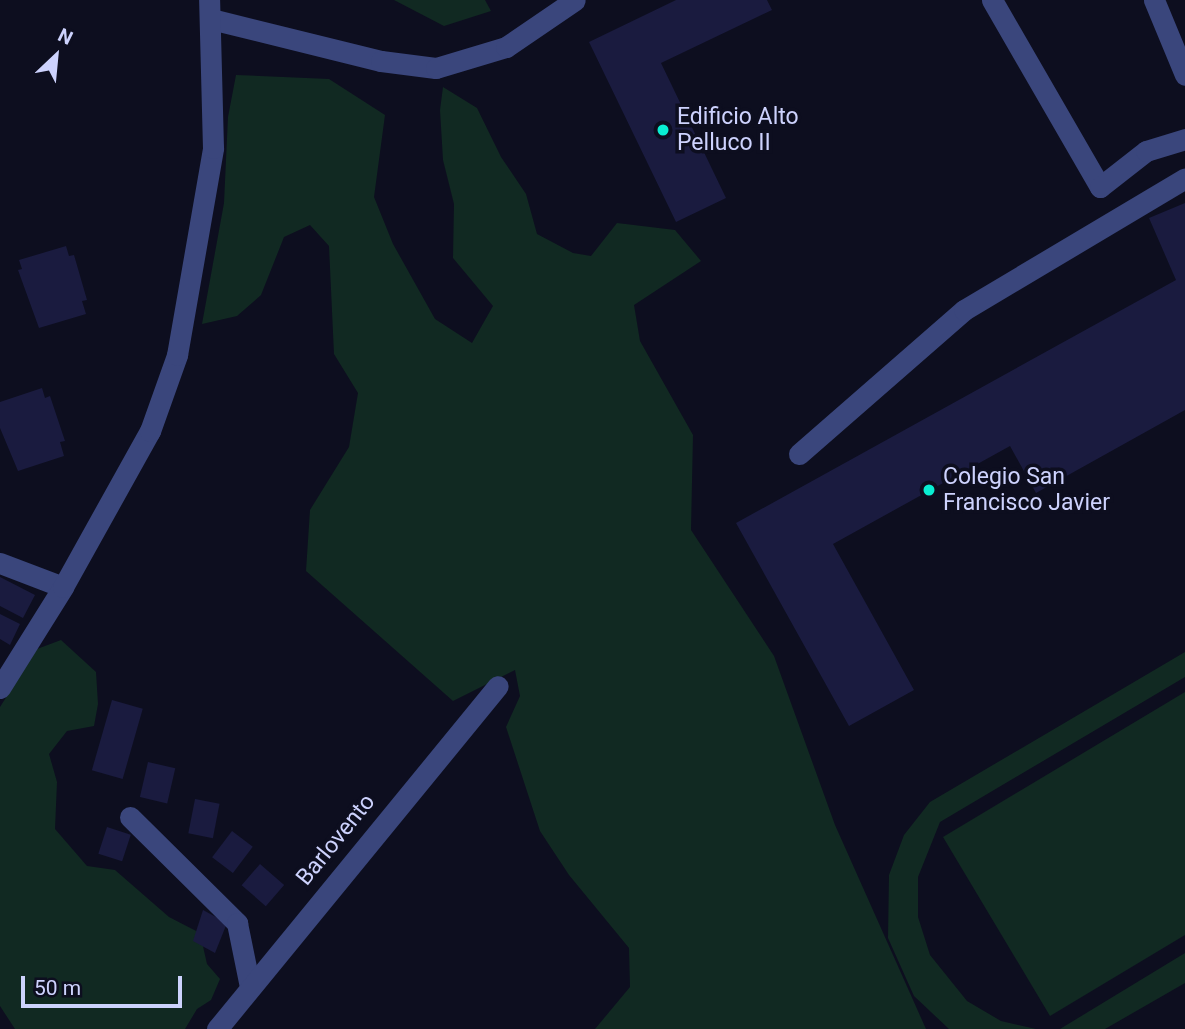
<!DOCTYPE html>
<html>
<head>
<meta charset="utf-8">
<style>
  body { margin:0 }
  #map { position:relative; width:1185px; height:1029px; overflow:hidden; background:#0d0e1f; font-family:Roboto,sans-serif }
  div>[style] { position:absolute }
  .green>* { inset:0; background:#112922 }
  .building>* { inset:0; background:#1a1b3f; transform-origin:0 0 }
  .minor>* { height:21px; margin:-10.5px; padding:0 10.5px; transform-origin:10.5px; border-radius:10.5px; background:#3a467c }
  .dots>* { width:19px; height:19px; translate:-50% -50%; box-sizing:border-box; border:4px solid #0d0e1f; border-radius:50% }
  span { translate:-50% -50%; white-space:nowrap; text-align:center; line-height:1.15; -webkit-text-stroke:7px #0d0e1f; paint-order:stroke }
  .poi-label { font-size:23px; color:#cdd2fd }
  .left { translate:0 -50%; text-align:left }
  .street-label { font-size:23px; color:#cdd2fd }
  .north { position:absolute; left:21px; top:21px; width:70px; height:70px; -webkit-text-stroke:5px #0d0e1f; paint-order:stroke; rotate:26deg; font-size:19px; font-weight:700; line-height:28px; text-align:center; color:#cdd2fd }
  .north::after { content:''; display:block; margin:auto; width:24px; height:32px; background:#cdd2fd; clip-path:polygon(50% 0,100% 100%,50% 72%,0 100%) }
  .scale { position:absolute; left:21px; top:976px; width:161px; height:32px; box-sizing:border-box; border:4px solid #cdd2fd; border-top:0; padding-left:9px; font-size:21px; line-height:24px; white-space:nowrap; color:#cdd2fd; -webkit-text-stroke:5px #0d0e1f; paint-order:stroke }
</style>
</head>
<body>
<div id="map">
  <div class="green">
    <i style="clip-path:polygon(394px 0,485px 0,491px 11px,444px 26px)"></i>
    <i style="clip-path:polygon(236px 75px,329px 79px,385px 115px,374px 197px,393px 244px,435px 319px,472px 343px,493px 306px,453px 258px,454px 204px,443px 160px,440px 110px,443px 87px,477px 108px,501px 157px,526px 194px,537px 234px,573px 253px,591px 256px,617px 223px,675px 230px,701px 261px,634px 305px,640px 341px,693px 435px,691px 530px,774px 656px,835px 825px,926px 1029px,595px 1029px,630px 987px,629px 948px,569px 875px,540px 831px,506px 727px,520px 696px,515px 670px,453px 701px,306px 571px,310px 510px,349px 447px,358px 393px,334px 354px,329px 246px,310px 225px,284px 237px,261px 295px,237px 316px,202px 324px,224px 203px,228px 117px)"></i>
    <i style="clip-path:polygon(61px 640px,96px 672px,98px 704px,94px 726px,67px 731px,49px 754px,57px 782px,55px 829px,87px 866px,115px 870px,169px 917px,200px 933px,207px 964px,220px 979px,211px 1000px,197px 1009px,185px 1029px,15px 1029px,0 1006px,0 707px,37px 649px)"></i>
    <i style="clip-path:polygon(1185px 652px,1185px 677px,940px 822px,918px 877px,918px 917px,930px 955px,967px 1001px,1001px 1021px,1036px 1029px,949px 1029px,914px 996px,888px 938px,889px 875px,904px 835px,930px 802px)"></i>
    <i style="clip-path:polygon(1185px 692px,1185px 935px,1050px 1016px,943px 837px)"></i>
    <i style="clip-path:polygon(1185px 953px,1185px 983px,1105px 1029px,1060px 1029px)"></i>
  </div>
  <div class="building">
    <i style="clip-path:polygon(676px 0,767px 0,772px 10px,661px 63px,726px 198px,676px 222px,589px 42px)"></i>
    <i style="clip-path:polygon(1185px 203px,1185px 410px,1036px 493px,1010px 446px,833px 544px,914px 690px,849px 726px,736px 523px,1176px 280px,1149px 218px)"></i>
    <i style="clip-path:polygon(66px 246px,69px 256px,74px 255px,87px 300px,82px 301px,86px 314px,39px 328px,18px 270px,22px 269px,19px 260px)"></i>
    <i style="clip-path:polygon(42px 388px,45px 398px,50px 396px,65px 441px,60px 442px,64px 456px,18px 471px,0 428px,0 402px)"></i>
    <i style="clip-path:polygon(0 577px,35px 595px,23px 618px,0 606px)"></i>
    <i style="clip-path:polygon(0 614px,20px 624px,10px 645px,0 639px)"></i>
    <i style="left:112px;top:700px;width:32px;height:73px;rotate:16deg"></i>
    <i style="left:148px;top:762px;width:28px;height:36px;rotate:13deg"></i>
    <i style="left:195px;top:799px;width:25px;height:35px;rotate:11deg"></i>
    <i style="left:107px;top:827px;width:25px;height:28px;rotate:18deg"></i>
    <i style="left:232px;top:831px;width:26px;height:33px;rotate:37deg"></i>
    <i style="left:260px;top:864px;width:32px;height:28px;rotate:41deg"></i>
    <i style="clip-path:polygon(203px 910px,227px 923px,215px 953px,193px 941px)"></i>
  </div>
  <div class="minor">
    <i style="left:992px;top:0;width:216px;rotate:60deg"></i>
    <i style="left:1100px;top:187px;width:58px;rotate:-38deg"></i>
    <i style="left:1146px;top:151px;width:41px;rotate:-17.1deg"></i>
    <i style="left:1154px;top:0;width:81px;rotate:67.5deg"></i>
    <i style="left:211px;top:19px;width:175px;rotate:13.9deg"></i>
    <i style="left:381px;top:61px;width:55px;rotate:7.3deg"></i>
    <i style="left:436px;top:68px;width:73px;rotate:-16.7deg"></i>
    <i style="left:506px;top:47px;width:83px;rotate:-34.3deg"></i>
    <i style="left:799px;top:454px;width:219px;rotate:-41.1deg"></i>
    <i style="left:964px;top:310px;width:257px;rotate:-30.8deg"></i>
    <i style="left:0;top:563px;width:67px;rotate:20.9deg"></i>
    <i style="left:0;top:688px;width:119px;rotate:-58deg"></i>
    <i style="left:63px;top:587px;width:179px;rotate:-60.9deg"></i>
    <i style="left:150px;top:431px;width:81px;rotate:-70.4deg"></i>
    <i style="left:177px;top:355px;width:210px;rotate:-80.1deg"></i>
    <i style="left:213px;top:148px;width:148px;rotate:-91.5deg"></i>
    <i style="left:130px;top:817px;width:151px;rotate:44.7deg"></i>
    <i style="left:237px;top:923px;width:65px;rotate:78.5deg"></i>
    <i style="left:217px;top:1029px;width:443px;rotate:-50.7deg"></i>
  </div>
  <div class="dots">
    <i style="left:663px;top:130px;background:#09eed2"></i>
    <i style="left:929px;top:490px;background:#09eed2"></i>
  </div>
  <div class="poi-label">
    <span class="left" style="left:677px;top:130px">Edificio Alto<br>Pelluco II</span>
    <span class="left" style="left:943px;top:490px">Colegio San<br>Francisco Javier</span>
  </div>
  <div class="street-label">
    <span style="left:336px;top:840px;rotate:-51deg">Barlovento</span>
  </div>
  <div class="north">N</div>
  <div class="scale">50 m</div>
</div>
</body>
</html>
